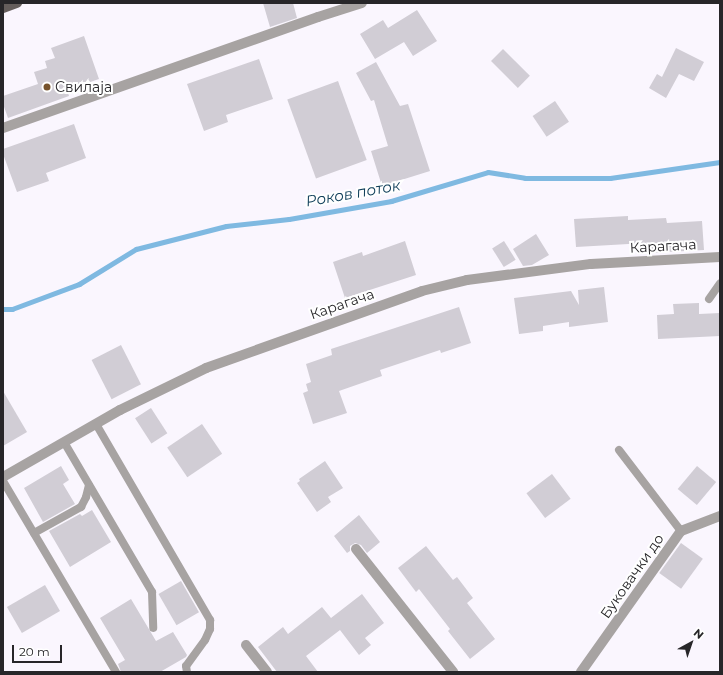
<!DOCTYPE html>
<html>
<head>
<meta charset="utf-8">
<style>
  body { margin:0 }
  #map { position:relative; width:723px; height:675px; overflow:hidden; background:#faf6fe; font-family:Montserrat,sans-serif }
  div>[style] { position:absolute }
  .stream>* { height:5px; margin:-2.5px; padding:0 2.5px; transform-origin:2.5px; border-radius:2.5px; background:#7fb9e1 }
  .building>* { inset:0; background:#d1cdd5; transform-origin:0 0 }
  .lane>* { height:8px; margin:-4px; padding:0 4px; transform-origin:4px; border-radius:4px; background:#a7a3a2 }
  .street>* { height:10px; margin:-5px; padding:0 5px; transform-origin:5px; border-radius:5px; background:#a7a3a2 }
  .primary>* { height:10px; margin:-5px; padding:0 5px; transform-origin:5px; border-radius:5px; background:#655e5c }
  .dots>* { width:11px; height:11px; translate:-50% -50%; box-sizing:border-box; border:2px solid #fff; border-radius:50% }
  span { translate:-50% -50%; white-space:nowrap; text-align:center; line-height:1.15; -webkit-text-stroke:4px #fff; paint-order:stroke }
  .poi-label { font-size:14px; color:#272629 }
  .left { translate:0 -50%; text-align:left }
  .street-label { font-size:14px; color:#272629 }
  .water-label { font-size:15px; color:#12405b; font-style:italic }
  .frame { position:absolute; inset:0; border:4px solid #272629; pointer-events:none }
  .north { position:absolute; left:671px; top:623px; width:40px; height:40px; -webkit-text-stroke:3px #fff; paint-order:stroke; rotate:40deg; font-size:11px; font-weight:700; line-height:16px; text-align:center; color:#272629 }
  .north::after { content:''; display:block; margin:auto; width:14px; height:18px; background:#272629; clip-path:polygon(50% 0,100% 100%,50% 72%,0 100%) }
  .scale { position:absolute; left:12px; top:645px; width:50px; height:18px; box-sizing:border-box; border:2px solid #272629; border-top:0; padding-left:5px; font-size:12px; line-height:14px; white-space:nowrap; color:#272629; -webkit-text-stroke:3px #fff; paint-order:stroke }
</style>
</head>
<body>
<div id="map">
  <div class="stream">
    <i style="left:3px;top:309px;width:9px"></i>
    <i style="left:12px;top:309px;width:72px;rotate:-20.5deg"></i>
    <i style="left:79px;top:284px;width:67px;rotate:-31.6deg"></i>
    <i style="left:136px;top:249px;width:93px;rotate:-14.3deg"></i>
    <i style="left:226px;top:226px;width:63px;rotate:-6.3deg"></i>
    <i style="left:289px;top:219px;width:104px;rotate:-10deg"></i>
    <i style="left:391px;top:201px;width:101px;rotate:-16.6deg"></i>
    <i style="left:488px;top:172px;width:37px;rotate:9deg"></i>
    <i style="left:525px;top:178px;width:85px"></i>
    <i style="left:610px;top:178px;width:111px;rotate:-8.3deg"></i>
  </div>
  <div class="building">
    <i style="clip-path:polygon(263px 3px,293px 3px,297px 18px,270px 27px)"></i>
    <i style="clip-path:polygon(417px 10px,437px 41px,413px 56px,404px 42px,375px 59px,360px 34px,383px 20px,388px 28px)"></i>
    <i style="clip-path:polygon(84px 36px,99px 79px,67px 90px,69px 96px,8px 118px,3px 104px,3px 96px,38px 84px,34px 72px,47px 68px,45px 61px,55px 58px,51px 48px)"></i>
    <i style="clip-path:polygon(676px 48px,704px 62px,694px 81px,679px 74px,666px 98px,649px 88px,657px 74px,662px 77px)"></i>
    <i style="left:503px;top:49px;width:38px;height:17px;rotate:45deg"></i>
    <i style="clip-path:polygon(259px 59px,273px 99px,226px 115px,228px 122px,204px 131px,187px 84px)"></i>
    <i style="clip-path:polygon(376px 62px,400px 106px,408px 104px,430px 171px,382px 186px,371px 151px,388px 146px,374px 100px,371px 101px,356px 73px)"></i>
    <i style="left:338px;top:81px;width:84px;height:54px;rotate:70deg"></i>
    <i style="left:555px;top:101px;width:25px;height:27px;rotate:56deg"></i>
    <i style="clip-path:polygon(74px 124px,86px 158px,46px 173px,49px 181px,17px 192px,3px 154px,3px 149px)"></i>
    <i style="clip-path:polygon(628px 216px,628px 220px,666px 218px,667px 223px,702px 221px,704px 250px,647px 253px,646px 243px,576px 247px,574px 219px)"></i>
    <i style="clip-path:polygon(536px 234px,549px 255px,532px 265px,523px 266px,513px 249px)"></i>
    <i style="clip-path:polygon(405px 241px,416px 275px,345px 298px,333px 262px,362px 252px,363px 256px)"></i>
    <i style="left:504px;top:241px;width:22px;height:14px;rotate:58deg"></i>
    <i style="clip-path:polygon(604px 287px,608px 322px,569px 327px,569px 322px,543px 326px,543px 331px,519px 334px,514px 298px,571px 291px,579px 305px,578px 290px)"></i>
    <i style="clip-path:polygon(699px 303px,699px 314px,720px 313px,720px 336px,658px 339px,657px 315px,674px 314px,673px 304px)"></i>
    <i style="clip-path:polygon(459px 307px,471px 343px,441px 353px,440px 350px,380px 370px,382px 376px,339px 391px,347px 413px,313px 424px,303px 393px,308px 391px,306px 384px,311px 382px,306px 364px,332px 355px,331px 349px)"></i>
    <i style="left:121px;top:345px;width:44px;height:33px;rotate:63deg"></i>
    <i style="clip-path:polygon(3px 391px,27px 432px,3px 446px)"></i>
    <i style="left:151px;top:408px;width:30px;height:19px;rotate:57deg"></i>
    <i style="left:202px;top:424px;width:36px;height:42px;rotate:56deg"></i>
    <i style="clip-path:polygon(325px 461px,343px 488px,328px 497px,331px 502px,317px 512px,297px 483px,300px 481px,299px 479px)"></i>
    <i style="clip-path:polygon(61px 466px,69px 480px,63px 484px,75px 504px,43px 522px,24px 488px)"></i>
    <i style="left:697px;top:466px;width:25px;height:30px;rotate:40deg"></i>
    <i style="left:552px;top:474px;width:31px;height:32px;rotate:53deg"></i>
    <i style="clip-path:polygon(92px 510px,111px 542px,70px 567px,49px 531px,80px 514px,82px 516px)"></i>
    <i style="clip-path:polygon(359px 515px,380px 542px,367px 553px,361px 545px,355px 543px,350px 546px,350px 551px,347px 553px,334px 536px)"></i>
    <i style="left:681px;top:543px;width:27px;height:37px;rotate:36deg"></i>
    <i style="clip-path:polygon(426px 546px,453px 580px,457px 577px,473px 598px,467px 603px,495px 639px,470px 659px,448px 631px,450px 629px,419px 589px,416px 592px,398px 568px)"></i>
    <i style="left:181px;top:581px;width:36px;height:26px;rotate:60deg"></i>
    <i style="left:45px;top:585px;width:30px;height:44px;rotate:60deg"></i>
    <i style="clip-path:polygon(362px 594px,384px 623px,365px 638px,371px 645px,359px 655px,340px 630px,306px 656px,318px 672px,277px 672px,258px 647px,283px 627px,288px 634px,322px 607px,331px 618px)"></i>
    <i style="clip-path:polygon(131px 599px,156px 641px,173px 632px,187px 655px,186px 657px,160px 672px,121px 672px,118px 664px,125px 660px,100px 618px)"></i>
  </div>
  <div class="lane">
    <i style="left:709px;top:299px;width:19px;rotate:-55deg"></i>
    <i style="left:96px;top:424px;width:227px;rotate:59.8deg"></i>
    <i style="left:210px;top:620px;width:9px;rotate:90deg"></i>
    <i style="left:210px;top:629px;width:12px;rotate:114deg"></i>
    <i style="left:205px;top:640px;width:32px;rotate:126deg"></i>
    <i style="left:186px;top:666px;width:6px;rotate:81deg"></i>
    <i style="left:64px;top:442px;width:174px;rotate:59.6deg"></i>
    <i style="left:152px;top:592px;width:36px;rotate:88deg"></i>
    <i style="left:619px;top:450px;width:102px;rotate:52.6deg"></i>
    <i style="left:3px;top:481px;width:222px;rotate:59.4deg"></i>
    <i style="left:34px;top:533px;width:54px;rotate:-29deg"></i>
    <i style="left:81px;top:507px;width:11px;rotate:-63deg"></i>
    <i style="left:86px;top:497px;width:12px;rotate:-76deg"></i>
  </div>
  <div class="street">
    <i style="left:3px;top:128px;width:334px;rotate:-19.4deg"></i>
    <i style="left:318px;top:17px;width:46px;rotate:-17.7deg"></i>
    <i style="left:3px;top:477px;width:135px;rotate:-29.8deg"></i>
    <i style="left:120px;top:410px;width:96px;rotate:-26deg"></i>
    <i style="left:206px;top:368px;width:229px;rotate:-19.6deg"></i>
    <i style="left:422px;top:291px;width:46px;rotate:-13.7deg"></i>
    <i style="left:467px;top:280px;width:125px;rotate:-7.4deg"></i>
    <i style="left:591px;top:264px;width:129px;rotate:-3.1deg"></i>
    <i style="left:356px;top:549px;width:157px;rotate:51.7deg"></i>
    <i style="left:246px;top:645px;width:34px;rotate:52deg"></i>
    <i style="left:581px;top:672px;width:173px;rotate:-54.7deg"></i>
    <i style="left:681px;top:531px;width:42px;rotate:-21deg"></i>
  </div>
  <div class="primary">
    <i style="left:3px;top:8px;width:15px;rotate:-20deg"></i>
  </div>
  <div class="dots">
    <i style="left:47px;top:87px;background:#76522c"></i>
  </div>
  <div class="poi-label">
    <span class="left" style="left:55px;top:87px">Свилаја</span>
  </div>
  <div class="street-label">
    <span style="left:663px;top:246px;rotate:-3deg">Карагача</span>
    <span style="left:342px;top:304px;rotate:-19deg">Карагача</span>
    <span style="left:632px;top:576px;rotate:-55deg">Буковачки до</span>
  </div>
  <div class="water-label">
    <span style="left:353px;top:193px;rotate:-10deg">Роков поток</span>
  </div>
  <div class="frame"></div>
  <div class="north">N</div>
  <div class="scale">20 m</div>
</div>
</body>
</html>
